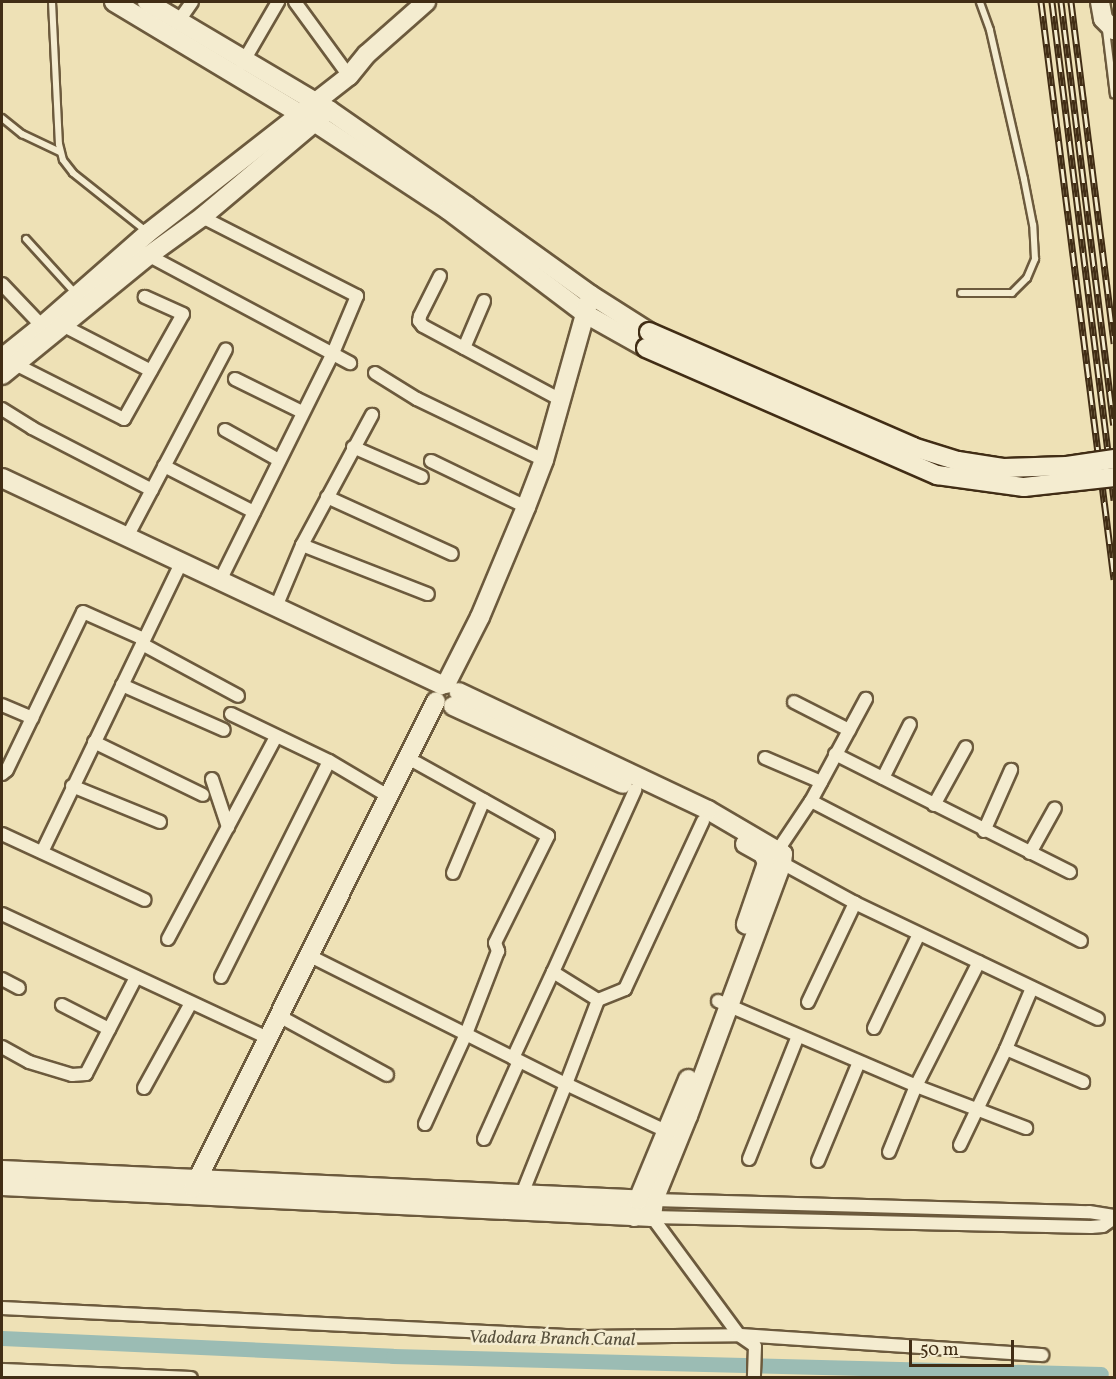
<!DOCTYPE html>
<html>
<head>
<meta charset="utf-8">
<style>
  body { margin:0 }
  #map { position:relative; width:1116px; height:1379px; overflow:hidden; background:#eee1b6; font-family:Vollkorn,serif }
  div>[style] { position:absolute }
  .canal>* { height:15px; margin:-7.5px; padding:0 7.5px; transform-origin:7.5px; border-radius:7.5px; background:#9bbcb4 }
  .roads { filter:drop-shadow(2px 0 #6c5a3d) drop-shadow(-2px 0 #6c5a3d) drop-shadow(0 2px #6c5a3d) drop-shadow(0 -2px #6c5a3d) }
  .lane>* { height:6px; margin:-3px; padding:0 3px; transform-origin:3px; border-radius:3px; background:#f4ecd0 }
  .street>* { height:12px; margin:-6px; padding:0 6px; transform-origin:6px; border-radius:6px; background:#f4ecd0 }
  .secondary>* { height:18px; margin:-9px; padding:0 9px; transform-origin:9px; border-radius:9px; background:#f4ecd0 }
  .rail>* { height:7px; margin-top:-3.5px; transform-origin:0; background:repeating-linear-gradient(90deg,#f4ecd0 0 14px,#412d15 0 28px); box-sizing:border-box; border-block:2px solid #412d15 }
  .bridges { filter:drop-shadow(2px 0 #412d15) drop-shadow(-2px 0 #412d15) drop-shadow(0 2px #412d15) drop-shadow(0 -2px #412d15) }
  .secondary-bridge>* { height:18px; margin:-9px; padding:0 9px; transform-origin:9px; border-radius:9px; background:#f4ecd0 }
  span { translate:-50% -50%; white-space:nowrap; text-align:center; line-height:1.15; -webkit-text-stroke:5px #f4ecd0; paint-order:stroke }
  .water-label { font-size:18px; color:#58513d; font-style:italic }
  .frame { position:absolute; inset:0; border:3px solid #412d15; pointer-events:none }
  .scale { position:absolute; left:909px; top:1340px; width:105px; height:27px; box-sizing:border-box; border:3px solid #412d15; border-top:0; padding-left:8px; font-size:18px; line-height:21px; white-space:nowrap; color:#412d15; -webkit-text-stroke:4px #f4ecd0; paint-order:stroke }
</style>
</head>
<body>
<div id="map">
  <div class="canal">
    <i style="left:2px;top:1338px;width:391px;rotate:2.6deg"></i>
    <i style="left:393px;top:1356px;width:708px;rotate:1.46deg"></i>
  </div>
  <div class="roads">
    <div class="lane">
      <i style="left:52px;top:2px;width:142px;rotate:87.2deg"></i>
      <i style="left:59px;top:144px;width:16px;rotate:76deg"></i>
      <i style="left:63px;top:160px;width:16px;rotate:52deg"></i>
      <i style="left:73px;top:173px;width:93px;rotate:38.5deg"></i>
      <i style="left:1106px;top:30px;width:65px;rotate:83deg"></i>
      <i style="left:2px;top:118px;width:26px;rotate:39deg"></i>
      <i style="left:22px;top:134px;width:42px;rotate:25.3deg"></i>
      <i style="left:26px;top:239px;width:74px;rotate:47.7deg"></i>
      <i style="left:961px;top:293px;width:51px"></i>
      <i style="left:1012px;top:293px;width:21px;rotate:-45deg"></i>
      <i style="left:1027px;top:278px;width:21px;rotate:-67deg"></i>
      <i style="left:1035px;top:259px;width:34px;rotate:-93deg"></i>
      <i style="left:1033px;top:225px;width:47px;rotate:-101.1deg"></i>
      <i style="left:1024px;top:179px;width:153px;rotate:-102.9deg"></i>
      <i style="left:990px;top:30px;width:30px;rotate:-110deg"></i>
    </div>
    <div class="street">
      <i style="left:295px;top:2px;width:92px;rotate:53.9deg"></i>
      <i style="left:178px;top:22px;width:24px;rotate:-55deg"></i>
      <i style="left:242px;top:64px;width:72px;rotate:-59.9deg"></i>
      <i style="left:202px;top:217px;width:174px;rotate:27deg"></i>
      <i style="left:357px;top:296px;width:62px;rotate:112.8deg"></i>
      <i style="left:333px;top:353px;width:254px;rotate:116.4deg"></i>
      <i style="left:142px;top:252px;width:236px;rotate:28.1deg"></i>
      <i style="left:440px;top:276px;width:45px;rotate:116.6deg"></i>
      <i style="left:420px;top:316px;width:5px;rotate:101deg"></i>
      <i style="left:419px;top:321px;width:6px;rotate:51deg"></i>
      <i style="left:423px;top:326px;width:157px;rotate:28.2deg"></i>
      <i style="left:2px;top:284px;width:58px;rotate:46.4deg"></i>
      <i style="left:62px;top:325px;width:100px;rotate:27.3deg"></i>
      <i style="left:464px;top:348px;width:51px;rotate:-66.9deg"></i>
      <i style="left:15px;top:364px;width:122px;rotate:26.8deg"></i>
      <i style="left:124px;top:419px;width:120px;rotate:-60.7deg"></i>
      <i style="left:183px;top:314px;width:42px;rotate:-155.9deg"></i>
      <i style="left:375px;top:373px;width:49px;rotate:31.8deg"></i>
      <i style="left:417px;top:399px;width:141px;rotate:25.7deg"></i>
      <i style="left:235px;top:379px;width:75px;rotate:26.2deg"></i>
      <i style="left:2px;top:409px;width:36px;rotate:32deg"></i>
      <i style="left:32px;top:428px;width:135px;rotate:27.3deg"></i>
      <i style="left:225px;top:430px;width:62px;rotate:29.1deg"></i>
      <i style="left:353px;top:447px;width:75px;rotate:23.5deg"></i>
      <i style="left:431px;top:461px;width:106px;rotate:25.8deg"></i>
      <i style="left:164px;top:466px;width:101px;rotate:27.1deg"></i>
      <i style="left:327px;top:497px;width:137px;rotate:24.5deg"></i>
      <i style="left:127px;top:537px;width:212px;rotate:-62.2deg"></i>
      <i style="left:302px;top:545px;width:135px;rotate:21.3deg"></i>
      <i style="left:276px;top:607px;width:67px;rotate:-67.2deg"></i>
      <i style="left:302px;top:545px;width:148px;rotate:-61.7deg"></i>
      <i style="left:142px;top:644px;width:109px;rotate:28.4deg"></i>
      <i style="left:122px;top:685px;width:111px;rotate:23.8deg"></i>
      <i style="left:794px;top:702px;width:62px;rotate:27deg"></i>
      <i style="left:2px;top:705px;width:33px;rotate:23deg"></i>
      <i style="left:231px;top:714px;width:109px;rotate:25.6deg"></i>
      <i style="left:329px;top:761px;width:69px;rotate:30.7deg"></i>
      <i style="left:94px;top:742px;width:121px;rotate:25.9deg"></i>
      <i style="left:835px;top:754px;width:263px;rotate:26.7deg"></i>
      <i style="left:765px;top:758px;width:61px;rotate:23.2deg"></i>
      <i style="left:417px;top:763px;width:150px;rotate:29.1deg"></i>
      <i style="left:548px;top:836px;width:119px;rotate:116.4deg"></i>
      <i style="left:495px;top:943px;width:9px;rotate:69deg"></i>
      <i style="left:498px;top:951px;width:89px;rotate:111.1deg"></i>
      <i style="left:466px;top:1034px;width:99px;rotate:114.5deg"></i>
      <i style="left:2px;top:774px;width:6px;rotate:-39deg"></i>
      <i style="left:7px;top:770px;width:175px;rotate:-64.3deg"></i>
      <i style="left:83px;top:612px;width:67px;rotate:23.9deg"></i>
      <i style="left:883px;top:778px;width:60px;rotate:-63.4deg"></i>
      <i style="left:212px;top:779px;width:51px;rotate:71.6deg"></i>
      <i style="left:72px;top:786px;width:95px;rotate:22.2deg"></i>
      <i style="left:811px;top:801px;width:116px;rotate:-61.7deg"></i>
      <i style="left:934px;top:805px;width:66px;rotate:-61.1deg"></i>
      <i style="left:984px;top:831px;width:67px;rotate:-66.1deg"></i>
      <i style="left:2px;top:834px;width:157px;rotate:24.8deg"></i>
      <i style="left:42px;top:852px;width:321px;rotate:-64.3deg"></i>
      <i style="left:1030px;top:853px;width:51px;rotate:-60.9deg"></i>
      <i style="left:774px;top:856px;width:66px;rotate:-56.1deg"></i>
      <i style="left:811px;top:801px;width:304px;rotate:27.4deg"></i>
      <i style="left:782px;top:863px;width:83px;rotate:28.7deg"></i>
      <i style="left:855px;top:903px;width:269px;rotate:25.5deg"></i>
      <i style="left:453px;top:873px;width:79px;rotate:-67deg"></i>
      <i style="left:2px;top:914px;width:293px;rotate:25deg"></i>
      <i style="left:168px;top:939px;width:229px;rotate:-61.9deg"></i>
      <i style="left:318px;top:960px;width:277px;rotate:26.6deg"></i>
      <i style="left:566px;top:1084px;width:90px;rotate:-69.1deg"></i>
      <i style="left:598px;top:1000px;width:53px;rotate:-148.1deg"></i>
      <i style="left:553px;top:972px;width:200px;rotate:-65.7deg"></i>
      <i style="left:221px;top:977px;width:241px;rotate:-63.4deg"></i>
      <i style="left:2px;top:979px;width:19px;rotate:28deg"></i>
      <i style="left:1032px;top:988px;width:66px;rotate:113.1deg"></i>
      <i style="left:1006px;top:1049px;width:84px;rotate:23.2deg"></i>
      <i style="left:598px;top:1000px;width:29px;rotate:-22deg"></i>
      <i style="left:625px;top:989px;width:185px;rotate:-65.1deg"></i>
      <i style="left:718px;top:1001px;width:215px;rotate:23.2deg"></i>
      <i style="left:916px;top:1086px;width:118px;rotate:20.9deg"></i>
      <i style="left:808px;top:1002px;width:110px;rotate:-64.6deg"></i>
      <i style="left:62px;top:1005px;width:53px;rotate:27.1deg"></i>
      <i style="left:279px;top:1016px;width:123px;rotate:28.6deg"></i>
      <i style="left:874px;top:1028px;width:104px;rotate:-64.4deg"></i>
      <i style="left:2px;top:1047px;width:31px;rotate:29deg"></i>
      <i style="left:29px;top:1062px;width:45px;rotate:16.8deg"></i>
      <i style="left:72px;top:1075px;width:14px;rotate:-4deg"></i>
      <i style="left:86px;top:1074px;width:109px;rotate:-62.7deg"></i>
      <i style="left:513px;top:1058px;width:95px;rotate:-65.1deg"></i>
      <i style="left:144px;top:1088px;width:97px;rotate:-61.1deg"></i>
      <i style="left:484px;top:1139px;width:85px;rotate:-65.8deg"></i>
      <i style="left:960px;top:1145px;width:106px;rotate:-64.4deg"></i>
      <i style="left:889px;top:1152px;width:71px;rotate:-67.8deg"></i>
      <i style="left:916px;top:1086px;width:139px;rotate:-63.1deg"></i>
      <i style="left:749px;top:1159px;width:132px;rotate:-68.3deg"></i>
      <i style="left:818px;top:1161px;width:107px;rotate:-67.5deg"></i>
      <i style="left:520px;top:1199px;width:124px;rotate:-68.2deg"></i>
      <i style="left:566px;top:1084px;width:113px;rotate:25.2deg"></i>
      <i style="left:654px;top:1200px;width:435px;rotate:1.6deg"></i>
      <i style="left:1089px;top:1212px;width:25px;rotate:9deg"></i>
      <i style="left:652px;top:1217px;width:439px;rotate:1.3deg"></i>
      <i style="left:1091px;top:1227px;width:12px;rotate:-5deg"></i>
      <i style="left:1103px;top:1226px;width:14px;rotate:-36deg"></i>
      <i style="left:652px;top:1217px;width:147px;rotate:53.6deg"></i>
      <i style="left:739px;top:1335px;width:19px;rotate:35deg"></i>
      <i style="left:755px;top:1346px;width:32px;rotate:92deg"></i>
      <i style="left:2px;top:1308px;width:585px;rotate:2.84deg"></i>
      <i style="left:586px;top:1337px;width:153px;rotate:-0.7deg"></i>
      <i style="left:739px;top:1335px;width:304px;rotate:3.8deg"></i>
      <i style="left:2px;top:1370px;width:189px;rotate:2.4deg"></i>
    </div>
    <div class="secondary">
      <i style="left:114px;top:2px;width:233px;rotate:31deg"></i>
      <i style="left:314px;top:122px;width:160px;rotate:33.3deg"></i>
      <i style="left:448px;top:210px;width:171px;rotate:37.1deg"></i>
      <i style="left:584px;top:313px;width:71px;rotate:29.4deg"></i>
      <i style="left:147px;top:2px;width:212px;rotate:30.7deg"></i>
      <i style="left:329px;top:110px;width:168px;rotate:34.8deg"></i>
      <i style="left:467px;top:206px;width:153px;rotate:35.7deg"></i>
      <i style="left:591px;top:295px;width:69px;rotate:32.5deg"></i>
      <i style="left:1100px;top:2px;width:17px;rotate:80deg"></i>
      <i style="left:1103px;top:19px;width:16px;rotate:45deg"></i>
      <i style="left:2px;top:358px;width:51px;rotate:-38.7deg"></i>
      <i style="left:42px;top:326px;width:141px;rotate:-41.3deg"></i>
      <i style="left:148px;top:233px;width:255px;rotate:-38deg"></i>
      <i style="left:349px;top:76px;width:28px;rotate:-51deg"></i>
      <i style="left:367px;top:54px;width:79px;rotate:-41.4deg"></i>
      <i style="left:2px;top:375px;width:188px;rotate:-39.2deg"></i>
      <i style="left:148px;top:256px;width:67px;rotate:-35.8deg"></i>
      <i style="left:202px;top:217px;width:158px;rotate:-40.1deg"></i>
      <i style="left:2px;top:478px;width:486px;rotate:25.2deg"></i>
      <i style="left:446px;top:684px;width:75px;rotate:-63.1deg"></i>
      <i style="left:480px;top:617px;width:119px;rotate:-67.3deg"></i>
      <i style="left:526px;top:507px;width:50px;rotate:-69deg"></i>
      <i style="left:544px;top:460px;width:163px;rotate:-74.3deg"></i>
      <i style="left:453px;top:706px;width:187px;rotate:24.6deg"></i>
      <i style="left:745px;top:844px;width:21px;rotate:29deg"></i>
      <i style="left:763px;top:854px;width:10px;rotate:66deg"></i>
      <i style="left:767px;top:863px;width:65px;rotate:109deg"></i>
      <i style="left:2px;top:1170px;width:649px;rotate:2.65deg"></i>
      <i style="left:2px;top:1186px;width:651px;rotate:2.73deg"></i>
      <i style="left:652px;top:1217px;width:17px;rotate:-83deg"></i>
      <i style="left:654px;top:1200px;width:91px;rotate:-68deg"></i>
      <i style="left:688px;top:1116px;width:270px;rotate:-69.6deg"></i>
      <i style="left:782px;top:863px;width:9px;rotate:-84deg"></i>
      <i style="left:783px;top:854px;width:87px;rotate:-149.6deg"></i>
      <i style="left:708px;top:810px;width:276px;rotate:-154.7deg"></i>
      <i style="left:193px;top:1188px;width:544px;rotate:-63.48deg"></i>
      <i style="left:634px;top:1217px;width:17px;rotate:-77deg"></i>
      <i style="left:638px;top:1200px;width:131px;rotate:-67.5deg"></i>
    </div>
  </div>
  <div class="rail">
    <i style="left:1041px;top:2px;width:582px;rotate:82.79deg"></i>
    <i style="left:1052px;top:2px;width:502px;rotate:82.9deg"></i>
    <i style="left:1061px;top:2px;width:426px;rotate:82.9deg"></i>
    <i style="left:1071px;top:2px;width:344px;rotate:82.8deg"></i>
  </div>
  <div class="bridges">
    <div class="secondary-bridge">
      <i style="left:649px;top:332px;width:288px;rotate:23.5deg"></i>
      <i style="left:913px;top:447px;width:47px;rotate:17.3deg"></i>
      <i style="left:958px;top:461px;width:47px;rotate:8.7deg"></i>
      <i style="left:1004px;top:468px;width:63px;rotate:-1.8deg"></i>
      <i style="left:1067px;top:466px;width:48px;rotate:-8.5deg"></i>
      <i style="left:646px;top:348px;width:318px;rotate:23.6deg"></i>
      <i style="left:937px;top:475px;width:88px;rotate:7.9deg"></i>
      <i style="left:1024px;top:487px;width:91px;rotate:-6.3deg"></i>
    </div>
  </div>
  <div class="water-label">
    <span style="left:552px;top:1340px;rotate:1deg">Vadodara Branch Canal</span>
  </div>
  <div class="frame"></div>
  <div class="scale">50 m</div>
</div>
</body>
</html>
